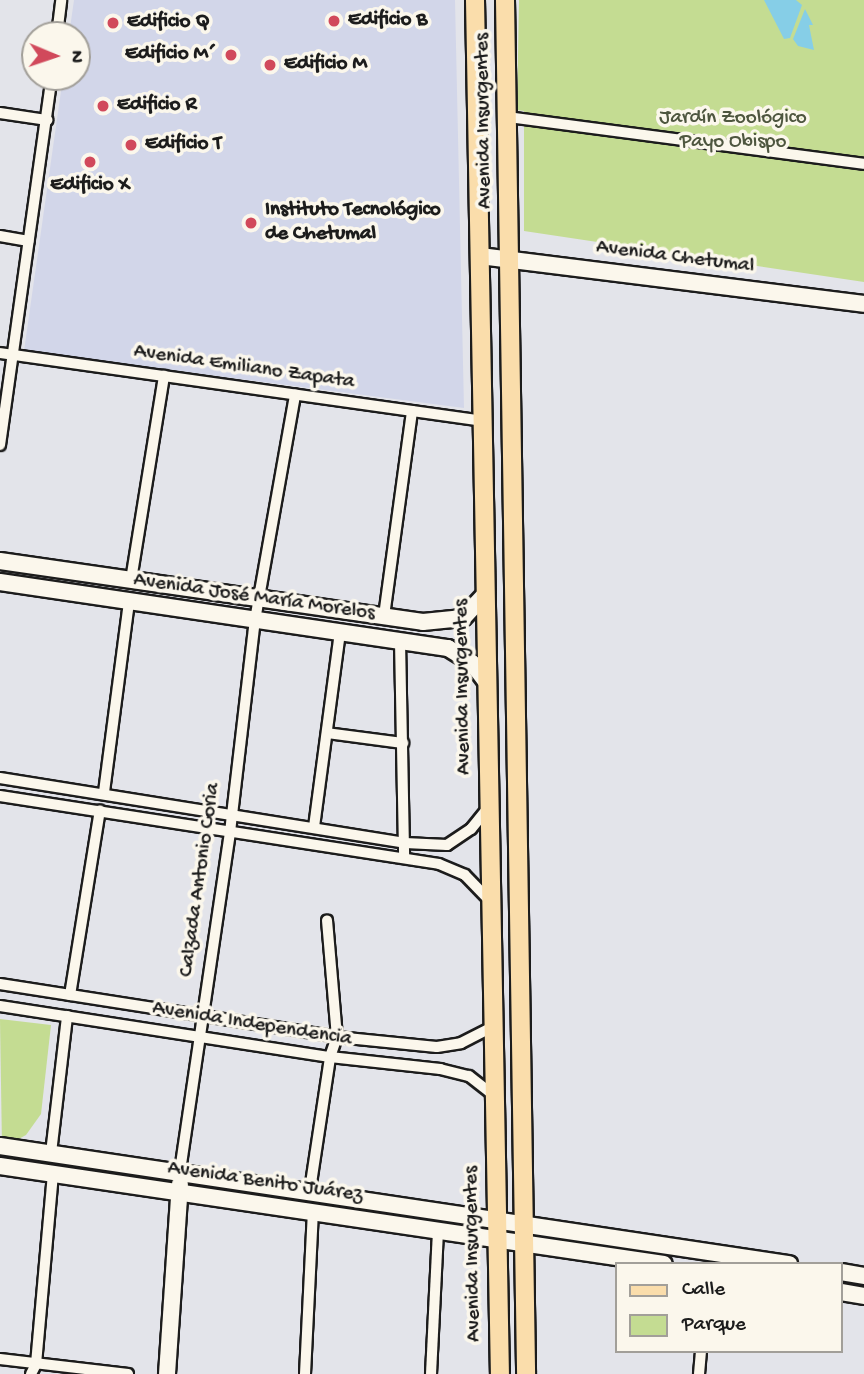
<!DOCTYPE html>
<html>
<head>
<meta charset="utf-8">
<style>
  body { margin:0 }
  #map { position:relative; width:864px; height:1374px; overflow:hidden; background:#e3e4ea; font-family:"Gochi Hand",sans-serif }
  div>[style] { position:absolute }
  .built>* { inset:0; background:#d2d6e9 }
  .green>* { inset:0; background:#c4dc92 }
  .water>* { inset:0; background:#86cee7 }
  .roads { filter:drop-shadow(2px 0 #1c1c1c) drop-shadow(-2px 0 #1c1c1c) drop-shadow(0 2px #1c1c1c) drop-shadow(0 -2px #1c1c1c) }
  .street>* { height:10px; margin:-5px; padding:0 5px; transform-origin:5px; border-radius:5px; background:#fbf7ec }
  .secondary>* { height:16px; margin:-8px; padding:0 8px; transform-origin:8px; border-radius:8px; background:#fbf7ec }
  .primary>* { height:18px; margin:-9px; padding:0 9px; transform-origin:9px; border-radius:9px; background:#faddab }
  .dots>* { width:19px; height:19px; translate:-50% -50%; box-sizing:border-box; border:4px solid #fbf7ec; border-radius:50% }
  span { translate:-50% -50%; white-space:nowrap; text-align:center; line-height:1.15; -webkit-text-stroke:7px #fbf7ec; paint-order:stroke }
  .poi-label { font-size:21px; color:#1c1c1c; font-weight:700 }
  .left { translate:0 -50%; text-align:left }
  .right { translate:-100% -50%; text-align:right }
  .park-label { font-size:21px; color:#4e563f }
  .street-label { font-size:21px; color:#1c1c1c }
  .legend { position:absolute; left:615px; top:1262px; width:228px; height:91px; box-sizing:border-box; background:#fbf7ec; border:2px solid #a29f99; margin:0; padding:9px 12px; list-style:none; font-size:21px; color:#1c1c1c }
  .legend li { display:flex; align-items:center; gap:14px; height:35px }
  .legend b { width:35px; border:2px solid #a29f99 }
  .north { position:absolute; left:21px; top:21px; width:70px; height:70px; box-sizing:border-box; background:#fbf7ec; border:2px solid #a29f99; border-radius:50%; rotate:92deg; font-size:19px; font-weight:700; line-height:28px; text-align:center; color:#1c1c1c }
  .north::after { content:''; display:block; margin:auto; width:24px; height:32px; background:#d1495b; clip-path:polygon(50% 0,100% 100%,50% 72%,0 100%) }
</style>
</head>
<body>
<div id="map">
  <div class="built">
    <i style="clip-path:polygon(74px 0,455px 0,464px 408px,24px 351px,63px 77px,77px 77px,77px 35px,69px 35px)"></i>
  </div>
  <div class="green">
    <i style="clip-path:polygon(519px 0,864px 0,864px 282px,524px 231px,524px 111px,517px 110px)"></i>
    <i style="clip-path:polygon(0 1019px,51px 1025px,41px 1114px,26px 1135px,2px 1148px)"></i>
  </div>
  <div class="water">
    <i style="clip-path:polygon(764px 0,796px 0,802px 5px,790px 38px,784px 39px)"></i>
    <i style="clip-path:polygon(805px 9px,813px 25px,809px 25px,814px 50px,798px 46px,793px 39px)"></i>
  </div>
  <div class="roads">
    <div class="street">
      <i style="left:57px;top:35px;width:35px;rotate:-83deg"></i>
      <i style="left:0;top:113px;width:48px;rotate:8.5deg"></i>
      <i style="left:508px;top:117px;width:359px;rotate:7.5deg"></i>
      <i style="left:0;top:236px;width:29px;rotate:10deg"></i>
      <i style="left:0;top:353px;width:487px;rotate:8deg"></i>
      <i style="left:0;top:445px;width:372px;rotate:-82deg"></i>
      <i style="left:131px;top:580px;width:207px;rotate:-80.8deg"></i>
      <i style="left:384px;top:616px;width:207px;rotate:-82.2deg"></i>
      <i style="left:400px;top:641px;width:217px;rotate:88.9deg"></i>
      <i style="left:327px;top:733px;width:77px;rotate:7.5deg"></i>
      <i style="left:0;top:778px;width:410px;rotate:9.1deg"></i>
      <i style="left:405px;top:843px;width:42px;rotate:2.7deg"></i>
      <i style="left:447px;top:845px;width:29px;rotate:-34deg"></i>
      <i style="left:471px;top:829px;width:27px;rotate:-51deg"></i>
      <i style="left:104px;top:792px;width:193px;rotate:-82.5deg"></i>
      <i style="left:0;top:796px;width:444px;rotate:8.8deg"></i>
      <i style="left:439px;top:864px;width:28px;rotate:23deg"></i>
      <i style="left:465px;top:875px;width:36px;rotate:46deg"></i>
      <i style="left:314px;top:827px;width:197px;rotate:-82.4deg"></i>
      <i style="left:0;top:984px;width:341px;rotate:8.9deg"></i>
      <i style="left:337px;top:1037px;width:100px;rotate:5.7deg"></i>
      <i style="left:437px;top:1047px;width:24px;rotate:-9deg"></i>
      <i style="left:461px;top:1043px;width:36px;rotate:-27deg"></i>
      <i style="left:70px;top:995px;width:187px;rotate:-80.8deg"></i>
      <i style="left:0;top:1006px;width:334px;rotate:8.8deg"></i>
      <i style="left:330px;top:1057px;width:111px;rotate:6.2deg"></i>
      <i style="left:440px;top:1069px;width:30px;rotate:14deg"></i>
      <i style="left:469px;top:1076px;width:31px;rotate:38deg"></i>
      <i style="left:51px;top:1153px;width:138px;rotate:-83.3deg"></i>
      <i style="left:180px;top:1171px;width:343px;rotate:-81.6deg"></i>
      <i style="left:230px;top:832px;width:213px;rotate:-83.3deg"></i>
      <i style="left:255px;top:620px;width:229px;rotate:-79.9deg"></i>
      <i style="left:310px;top:1190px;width:134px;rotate:-81.4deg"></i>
      <i style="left:330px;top:1057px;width:21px;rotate:-71deg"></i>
      <i style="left:337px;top:1037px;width:117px;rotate:-94.9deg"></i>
      <i style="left:0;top:1359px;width:129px;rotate:6.7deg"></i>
      <i style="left:31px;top:1374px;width:11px;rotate:-63deg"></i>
      <i style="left:36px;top:1364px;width:192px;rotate:-84.9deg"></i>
      <i style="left:305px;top:1374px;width:162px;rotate:-87.2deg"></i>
      <i style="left:431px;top:1374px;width:144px;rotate:-87.2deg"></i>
      <i style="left:699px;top:1374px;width:23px;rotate:-85deg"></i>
    </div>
    <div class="secondary">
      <i style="left:480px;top:256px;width:387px;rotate:7.1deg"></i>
      <i style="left:0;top:561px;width:427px;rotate:8.2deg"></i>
      <i style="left:423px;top:622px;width:40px;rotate:-5.7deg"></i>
      <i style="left:463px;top:618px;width:33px;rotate:-47deg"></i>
      <i style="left:0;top:582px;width:453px;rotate:8.4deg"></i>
      <i style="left:448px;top:648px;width:28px;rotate:32deg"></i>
      <i style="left:472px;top:663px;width:25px;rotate:53deg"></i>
      <i style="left:0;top:1146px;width:798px;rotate:8.51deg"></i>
      <i style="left:0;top:1166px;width:671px;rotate:8.4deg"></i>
      <i style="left:841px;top:1272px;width:23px;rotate:10deg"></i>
      <i style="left:841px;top:1292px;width:23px;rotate:10deg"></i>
      <i style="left:167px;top:1374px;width:190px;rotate:-86.1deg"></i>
    </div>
    <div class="primary">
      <i style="left:475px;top:0;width:1374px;rotate:88.96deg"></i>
      <i style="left:505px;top:0;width:1374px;rotate:89.12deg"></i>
    </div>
  </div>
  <div class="dots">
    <i style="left:334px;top:21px;background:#d1495b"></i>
    <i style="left:113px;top:23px;background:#d1495b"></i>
    <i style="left:231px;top:55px;background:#d1495b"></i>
    <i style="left:270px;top:65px;background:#d1495b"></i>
    <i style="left:103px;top:106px;background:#d1495b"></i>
    <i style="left:131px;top:145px;background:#d1495b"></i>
    <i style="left:90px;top:162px;background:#d1495b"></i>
    <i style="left:251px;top:223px;background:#d1495b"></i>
  </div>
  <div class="poi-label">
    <span class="left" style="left:348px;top:21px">Edificio B</span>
    <span class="left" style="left:127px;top:23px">Edificio Q</span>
    <span class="right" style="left:217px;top:55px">Edificio M´</span>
    <span class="left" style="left:284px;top:65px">Edificio M</span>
    <span class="left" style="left:117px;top:106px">Edificio R</span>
    <span class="left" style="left:145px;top:145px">Edificio T</span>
    <span style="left:90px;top:186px">Edificio X</span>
    <span class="left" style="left:265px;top:223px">Instituto Tecnológico<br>de Chetumal</span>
  </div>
  <div class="park-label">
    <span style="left:733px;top:131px">Jardín Zoológico<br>Payo Obispo</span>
  </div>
  <div class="street-label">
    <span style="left:485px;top:121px;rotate:-91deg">Avenida Insurgentes</span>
    <span style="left:675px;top:258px;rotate:7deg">Avenida Chetumal</span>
    <span style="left:244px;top:368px;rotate:8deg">Avenida Emiliano Zapata</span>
    <span style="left:254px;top:598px;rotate:8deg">Avenida José María Morelos</span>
    <span style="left:464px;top:687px;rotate:-91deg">Avenida Insurgentes</span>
    <span style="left:201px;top:880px;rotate:-82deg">Calzada Antonio Coria</span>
    <span style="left:252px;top:1025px;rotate:9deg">Avenida Independencia</span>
    <span style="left:265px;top:1183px;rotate:8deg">Avenida Benito Juárez</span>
    <span style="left:474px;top:1254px;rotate:-91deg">Avenida Insurgentes</span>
  </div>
  <ul class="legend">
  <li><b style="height:9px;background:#faddab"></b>Calle</li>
  <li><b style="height:19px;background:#c4dc92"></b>Parque</li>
  </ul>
  <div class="north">N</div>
</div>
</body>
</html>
